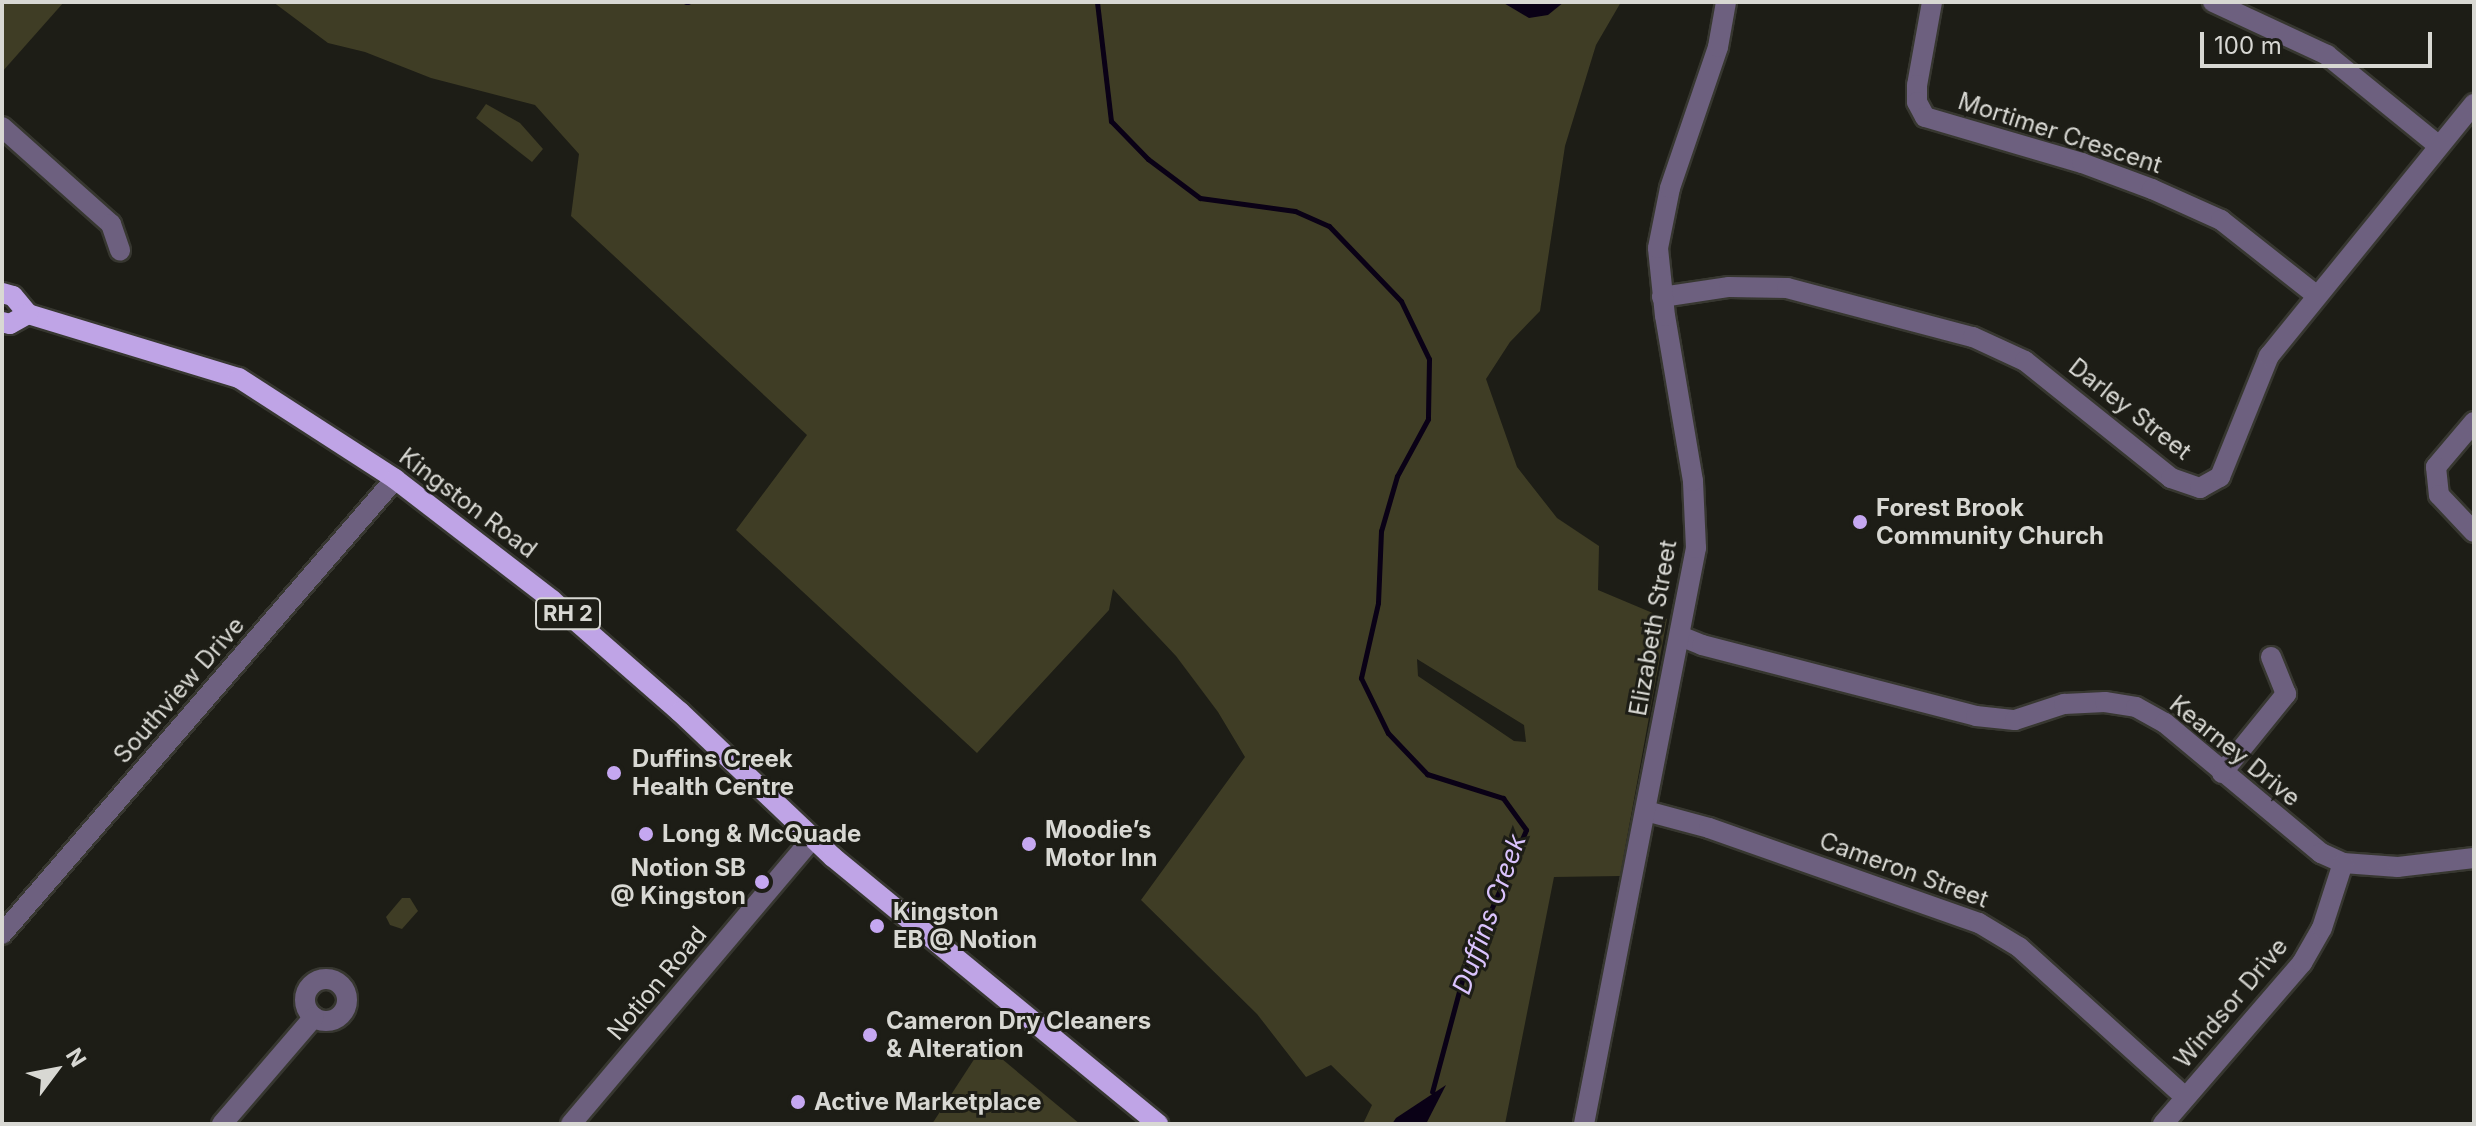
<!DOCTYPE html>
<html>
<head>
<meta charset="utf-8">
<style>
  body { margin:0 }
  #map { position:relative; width:2476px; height:1126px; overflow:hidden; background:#1d1d16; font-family:Inter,sans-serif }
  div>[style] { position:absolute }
  .green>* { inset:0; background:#3f3d25 }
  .water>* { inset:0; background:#0a0116 }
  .stream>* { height:5px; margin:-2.5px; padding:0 2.5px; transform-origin:2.5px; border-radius:2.5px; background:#0a0116 }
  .roads { filter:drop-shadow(2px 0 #373730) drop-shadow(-2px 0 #373730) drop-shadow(0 2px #373730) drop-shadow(0 -2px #373730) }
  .minor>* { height:20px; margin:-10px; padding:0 10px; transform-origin:10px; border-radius:10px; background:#6d607f }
  .minor>.ring { margin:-10px; padding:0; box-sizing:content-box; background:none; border:20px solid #6d607f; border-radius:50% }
  .major>* { height:20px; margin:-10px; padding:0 10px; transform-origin:10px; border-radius:10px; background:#bfa4e6 }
  .dots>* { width:22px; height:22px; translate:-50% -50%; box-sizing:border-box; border:4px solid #1d1d16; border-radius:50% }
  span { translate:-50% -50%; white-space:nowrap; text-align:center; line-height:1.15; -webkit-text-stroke:6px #1d1d16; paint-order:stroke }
  .shield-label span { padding:2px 6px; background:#1d1d16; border:2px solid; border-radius:6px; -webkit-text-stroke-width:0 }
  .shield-label { font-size:22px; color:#d8d8d3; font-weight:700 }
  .street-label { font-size:24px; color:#d8d8d3 }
  .poi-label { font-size:24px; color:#d8d8d3; font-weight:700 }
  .left { translate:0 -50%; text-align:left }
  .right { translate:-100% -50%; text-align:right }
  .water-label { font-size:26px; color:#dac3fd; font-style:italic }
  .frame { position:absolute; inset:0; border:4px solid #d8d8d3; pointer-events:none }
  .north { position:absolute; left:16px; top:1030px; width:80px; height:80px; -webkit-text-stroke:6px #1d1d16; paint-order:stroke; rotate:58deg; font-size:22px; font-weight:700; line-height:32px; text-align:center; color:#d8d8d3 }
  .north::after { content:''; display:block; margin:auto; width:28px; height:36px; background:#d8d8d3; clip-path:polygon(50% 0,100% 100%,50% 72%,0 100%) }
  .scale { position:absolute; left:2200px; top:32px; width:232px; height:36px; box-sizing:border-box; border:4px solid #d8d8d3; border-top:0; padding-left:10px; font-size:24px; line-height:28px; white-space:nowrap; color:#d8d8d3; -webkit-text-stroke:6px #1d1d16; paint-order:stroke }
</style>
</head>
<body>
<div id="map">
  <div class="green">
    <i style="clip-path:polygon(2px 2px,64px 2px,2px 72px)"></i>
    <i style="clip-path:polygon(evenodd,273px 2px,1621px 2px,1596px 45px,1565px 146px,1540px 311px,1510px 342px,1486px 379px,1517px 467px,1557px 518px,1599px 546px,1598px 590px,1667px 619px,1620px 876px,1554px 877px,1505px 1124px,1363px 1124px,1372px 1105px,1331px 1065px,1306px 1077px,1257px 1014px,1141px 900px,1245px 757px,1218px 712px,1176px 656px,1113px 589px,1109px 610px,977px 753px,736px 530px,807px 435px,571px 216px,579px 154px,535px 105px,431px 78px,365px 52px,328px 43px,273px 2px,1417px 659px,1524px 725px,1526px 742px,1514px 741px,1418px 676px,1417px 659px)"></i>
    <i style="clip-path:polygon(486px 104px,520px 123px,543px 149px,532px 162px,476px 118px)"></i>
    <i style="clip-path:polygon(402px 898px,410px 898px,418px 911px,402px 929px,390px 925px,386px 917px)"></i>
    <i style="clip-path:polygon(984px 1044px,1080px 1124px,932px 1124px)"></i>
  </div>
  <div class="water">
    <i style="clip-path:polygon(1502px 2px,1564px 2px,1548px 15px,1529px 18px)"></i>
    <i style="clip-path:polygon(1446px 1085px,1426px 1124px,1392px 1124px,1396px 1118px)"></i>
  </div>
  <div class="stream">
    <i style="left:686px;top:2px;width:2px"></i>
    <i style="left:1097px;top:2px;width:120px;rotate:83.3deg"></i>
    <i style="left:1111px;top:121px;width:53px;rotate:45.8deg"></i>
    <i style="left:1148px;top:159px;width:65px;rotate:36.9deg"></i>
    <i style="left:1200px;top:198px;width:96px;rotate:7.8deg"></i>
    <i style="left:1295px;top:211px;width:37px;rotate:24deg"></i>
    <i style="left:1329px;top:226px;width:104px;rotate:46.2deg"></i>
    <i style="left:1401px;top:301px;width:64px;rotate:64.2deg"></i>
    <i style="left:1429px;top:359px;width:60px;rotate:91deg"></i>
    <i style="left:1428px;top:419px;width:65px;rotate:118.5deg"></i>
    <i style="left:1397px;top:476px;width:57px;rotate:106.2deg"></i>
    <i style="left:1381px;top:531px;width:72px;rotate:92.4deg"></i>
    <i style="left:1378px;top:603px;width:77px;rotate:102.8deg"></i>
    <i style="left:1361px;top:678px;width:61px;rotate:63.9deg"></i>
    <i style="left:1388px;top:733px;width:57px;rotate:46.4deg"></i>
    <i style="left:1427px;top:774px;width:80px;rotate:17.5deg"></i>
    <i style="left:1503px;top:798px;width:39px;rotate:54deg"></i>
    <i style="left:1526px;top:830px;width:152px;rotate:113.7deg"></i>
    <i style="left:1465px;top:969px;width:127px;rotate:105deg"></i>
  </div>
  <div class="roads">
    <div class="minor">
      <i style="left:1932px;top:2px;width:84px;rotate:100.2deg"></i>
      <i style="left:1917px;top:85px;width:17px;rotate:90deg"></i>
      <i style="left:1917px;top:102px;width:17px;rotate:62deg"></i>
      <i style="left:1925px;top:117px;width:164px;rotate:16.3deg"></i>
      <i style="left:2082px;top:163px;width:75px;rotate:20.4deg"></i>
      <i style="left:2152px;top:189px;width:76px;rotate:24.2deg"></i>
      <i style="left:2221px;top:220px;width:121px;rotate:38.3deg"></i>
      <i style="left:2213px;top:2px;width:126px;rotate:24.9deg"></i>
      <i style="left:2327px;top:55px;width:144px;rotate:39.1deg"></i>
      <i style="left:2px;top:127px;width:146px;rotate:41.7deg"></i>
      <i style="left:111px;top:224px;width:28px;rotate:71deg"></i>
      <i style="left:1662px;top:297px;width:68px;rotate:-8.5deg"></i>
      <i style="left:1729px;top:287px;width:58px;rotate:1deg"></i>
      <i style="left:1787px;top:288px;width:192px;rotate:14.8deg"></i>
      <i style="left:1973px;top:337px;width:57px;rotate:24.8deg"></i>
      <i style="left:2025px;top:361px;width:187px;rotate:38.7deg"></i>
      <i style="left:2171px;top:478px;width:31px;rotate:19deg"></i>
      <i style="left:2200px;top:488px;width:23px;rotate:-29deg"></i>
      <i style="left:2220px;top:477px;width:131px;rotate:-68deg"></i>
      <i style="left:2269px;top:356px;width:325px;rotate:-50.9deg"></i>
      <i style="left:2474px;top:422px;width:59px;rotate:130.2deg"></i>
      <i style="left:2436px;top:467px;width:28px;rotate:84deg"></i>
      <i style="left:2439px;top:495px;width:51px;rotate:46.6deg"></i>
      <i style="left:1680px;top:636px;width:24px;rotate:22deg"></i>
      <i style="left:1702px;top:645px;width:283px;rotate:14.5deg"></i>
      <i style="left:1976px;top:716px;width:39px;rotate:6deg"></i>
      <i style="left:2015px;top:720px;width:52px;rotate:-18.1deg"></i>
      <i style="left:2064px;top:704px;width:41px;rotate:-2.8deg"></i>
      <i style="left:2105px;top:702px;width:31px;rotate:9deg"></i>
      <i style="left:2136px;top:707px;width:33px;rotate:29deg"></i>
      <i style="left:2165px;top:723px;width:203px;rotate:39.8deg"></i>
      <i style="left:2321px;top:853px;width:24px;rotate:24deg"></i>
      <i style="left:2343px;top:863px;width:55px;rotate:4.2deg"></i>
      <i style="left:2398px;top:867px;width:77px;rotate:-6.8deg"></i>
      <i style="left:2222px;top:773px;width:102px;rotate:-51deg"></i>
      <i style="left:2286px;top:694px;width:40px;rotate:-112deg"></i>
      <i style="left:1646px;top:811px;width:65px;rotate:15.1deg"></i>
      <i style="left:1709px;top:828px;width:286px;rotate:19.4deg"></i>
      <i style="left:1979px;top:923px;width:47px;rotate:31deg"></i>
      <i style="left:2019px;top:947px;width:224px;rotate:42.1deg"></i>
      <i style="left:2px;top:934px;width:601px;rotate:-49.18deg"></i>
      <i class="ring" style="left:305px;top:979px;width:22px;height:22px"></i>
      <i style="left:222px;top:1124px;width:141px;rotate:-49.3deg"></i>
      <i style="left:571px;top:1124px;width:375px;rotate:-49.8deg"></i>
      <i style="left:1584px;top:1124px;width:587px;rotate:-79deg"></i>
      <i style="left:1696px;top:548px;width:67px;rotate:-92.6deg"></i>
      <i style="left:1693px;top:481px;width:167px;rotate:-99.6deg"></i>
      <i style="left:1665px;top:316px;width:68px;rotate:-95.9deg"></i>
      <i style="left:1658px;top:248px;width:61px;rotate:-78.7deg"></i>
      <i style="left:1670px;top:188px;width:149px;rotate:-71.2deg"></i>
      <i style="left:1718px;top:47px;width:46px;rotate:-79.9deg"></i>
      <i style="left:2163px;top:1124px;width:213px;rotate:-49.2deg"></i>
      <i style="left:2302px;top:963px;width:40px;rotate:-60.3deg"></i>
      <i style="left:2322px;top:928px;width:68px;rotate:-72.1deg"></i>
    </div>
    <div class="major">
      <i style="left:2px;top:293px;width:11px;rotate:15deg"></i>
      <i style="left:13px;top:296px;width:23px;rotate:50deg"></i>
      <i style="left:28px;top:314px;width:220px;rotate:16.9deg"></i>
      <i style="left:239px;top:378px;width:186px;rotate:32.9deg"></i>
      <i style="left:395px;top:479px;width:198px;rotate:37.6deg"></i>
      <i style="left:552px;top:600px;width:170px;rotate:41.2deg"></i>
      <i style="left:680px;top:712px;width:211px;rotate:43.5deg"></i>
      <i style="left:833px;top:857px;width:421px;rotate:39.4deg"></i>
      <i style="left:2px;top:322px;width:8px;rotate:14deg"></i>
      <i style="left:10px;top:324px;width:21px;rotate:-29deg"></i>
    </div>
  </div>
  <div class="dots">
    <i style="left:1860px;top:522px;background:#c5a7f1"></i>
    <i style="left:614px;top:773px;background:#c5a7f1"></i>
    <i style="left:646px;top:834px;background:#c5a7f1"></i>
    <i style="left:1029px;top:844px;background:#c5a7f1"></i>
    <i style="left:762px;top:882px;background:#c5a7f1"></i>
    <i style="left:877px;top:926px;background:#c5a7f1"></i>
    <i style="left:870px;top:1035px;background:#c5a7f1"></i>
    <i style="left:798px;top:1102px;background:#c5a7f1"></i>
  </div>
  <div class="shield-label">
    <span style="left:568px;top:614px">RH 2</span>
  </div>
  <div class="street-label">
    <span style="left:2060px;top:133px;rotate:18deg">Mortimer Crescent</span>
    <span style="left:2130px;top:409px;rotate:38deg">Darley Street</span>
    <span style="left:468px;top:503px;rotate:37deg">Kingston Road</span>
    <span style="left:1653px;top:628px;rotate:-80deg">Elizabeth Street</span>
    <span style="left:179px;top:690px;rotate:-49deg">Southview Drive</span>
    <span style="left:2235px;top:751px;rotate:39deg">Kearney Drive</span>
    <span style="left:1904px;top:870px;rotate:20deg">Cameron Street</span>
    <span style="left:657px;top:983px;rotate:-50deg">Notion Road</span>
    <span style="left:2231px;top:1003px;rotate:-50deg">Windsor Drive</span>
  </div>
  <div class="poi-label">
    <span class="left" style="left:1876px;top:522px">Forest Brook<br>Community Church</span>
    <span class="left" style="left:632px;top:773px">Duffins Creek<br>Health Centre</span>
    <span class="left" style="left:1045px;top:844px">Moodie’s<br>Motor Inn</span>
    <span class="left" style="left:662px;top:834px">Long &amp; McQuade</span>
    <span class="right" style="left:746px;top:882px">Notion SB<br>@ Kingston</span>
    <span class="left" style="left:893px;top:926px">Kingston<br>EB @ Notion</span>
    <span class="left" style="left:886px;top:1035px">Cameron Dry Cleaners<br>&amp; Alteration</span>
    <span class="left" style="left:814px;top:1102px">Active Marketplace</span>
  </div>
  <div class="water-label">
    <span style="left:1489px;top:914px;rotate:-70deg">Duffins Creek</span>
  </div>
  <div class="frame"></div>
  <div class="north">N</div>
  <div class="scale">100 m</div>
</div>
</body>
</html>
